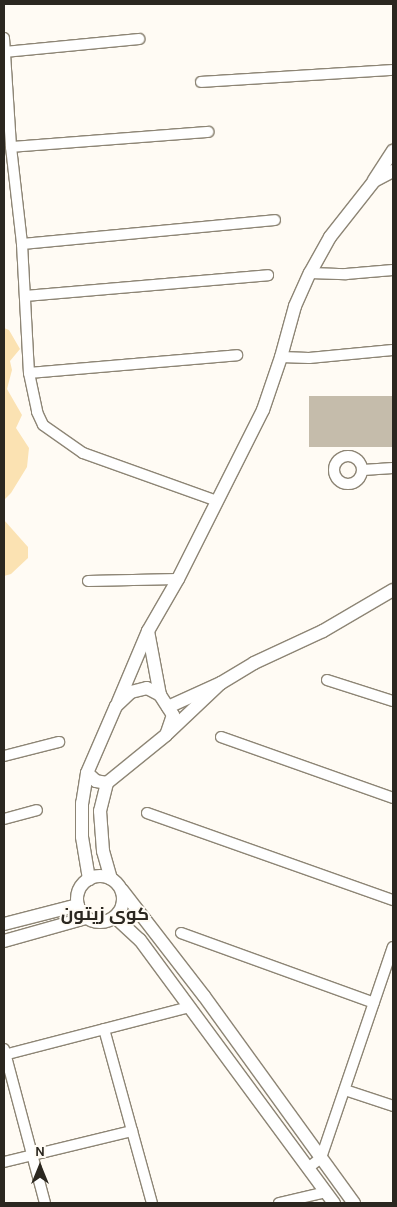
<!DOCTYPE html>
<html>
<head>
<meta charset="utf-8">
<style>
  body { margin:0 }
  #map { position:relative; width:397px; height:1207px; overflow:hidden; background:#fffbf4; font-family:Karla,Cairo,sans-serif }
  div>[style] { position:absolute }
  .green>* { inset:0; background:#fbe2b2 }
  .building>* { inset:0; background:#c5bcab; transform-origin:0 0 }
  .roads { filter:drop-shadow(1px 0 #8d8575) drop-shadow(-1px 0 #8d8575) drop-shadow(0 1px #8d8575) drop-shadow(0 -1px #8d8575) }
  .minor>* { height:10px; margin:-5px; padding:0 5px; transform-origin:5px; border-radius:5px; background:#fff }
  .minor>.ring { margin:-5px; padding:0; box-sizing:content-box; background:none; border:10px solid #fff; border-radius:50% }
  .tertiary>* { height:12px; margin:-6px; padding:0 6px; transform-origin:6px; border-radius:6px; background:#fff }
  .tertiary>.ring { margin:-6px; padding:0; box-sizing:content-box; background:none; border:12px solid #fff; border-radius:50% }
  span { translate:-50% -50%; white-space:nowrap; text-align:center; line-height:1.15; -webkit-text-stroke:4px #fffbf4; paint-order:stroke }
  .neighbourhood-label { font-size:18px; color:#2b2720; font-weight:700 }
  .frame { position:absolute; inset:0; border:5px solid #2b2720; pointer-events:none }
  .north { position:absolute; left:15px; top:1142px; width:50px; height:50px; -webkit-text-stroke:4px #fffbf4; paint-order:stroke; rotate:0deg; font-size:14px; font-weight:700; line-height:20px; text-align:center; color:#2b2720 }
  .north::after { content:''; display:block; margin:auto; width:18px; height:22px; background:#2b2720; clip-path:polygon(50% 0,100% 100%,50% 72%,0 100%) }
</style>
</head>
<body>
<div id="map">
  <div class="green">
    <i style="clip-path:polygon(4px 328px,9px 330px,20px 349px,10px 361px,12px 370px,7px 389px,22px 415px,16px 428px,29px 448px,27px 467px,11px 493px,4px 500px)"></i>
    <i style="clip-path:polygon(4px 520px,28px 547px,28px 558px,11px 574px,4px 576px)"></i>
  </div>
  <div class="building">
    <i style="left:393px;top:396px;width:51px;height:84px;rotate:90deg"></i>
  </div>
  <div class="roads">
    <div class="minor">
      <i style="left:4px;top:38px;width:109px;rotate:86.3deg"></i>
      <i style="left:11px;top:147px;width:98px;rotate:83.5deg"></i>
      <i style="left:22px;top:244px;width:129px;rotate:86.9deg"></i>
      <i style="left:29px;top:373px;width:40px;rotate:78deg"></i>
      <i style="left:37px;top:412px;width:14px;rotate:65deg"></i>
      <i style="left:43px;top:425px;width:49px;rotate:35deg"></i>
      <i style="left:83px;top:453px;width:142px;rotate:19.7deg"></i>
      <i style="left:4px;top:52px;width:136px;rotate:-5.5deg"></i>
      <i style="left:201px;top:82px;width:192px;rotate:-3.6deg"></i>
      <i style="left:11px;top:147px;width:198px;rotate:-4.4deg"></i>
      <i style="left:22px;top:244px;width:254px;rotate:-5.4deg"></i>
      <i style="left:310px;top:273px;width:36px;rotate:2deg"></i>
      <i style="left:346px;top:274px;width:47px;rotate:-4.9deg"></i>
      <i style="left:25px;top:296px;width:244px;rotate:-4.9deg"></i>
      <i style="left:281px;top:357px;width:28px;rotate:2deg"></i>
      <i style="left:309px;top:358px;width:84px;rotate:-5.4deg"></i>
      <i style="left:29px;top:373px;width:209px;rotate:-4.9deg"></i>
      <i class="ring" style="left:334px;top:456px;width:18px;height:18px"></i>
      <i style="left:363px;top:470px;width:30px;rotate:-4deg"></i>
      <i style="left:88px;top:581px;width:90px;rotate:-1.3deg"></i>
      <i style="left:327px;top:680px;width:69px;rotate:17.7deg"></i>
      <i style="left:221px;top:737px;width:182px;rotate:19.5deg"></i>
      <i style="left:4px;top:756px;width:57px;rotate:-14.3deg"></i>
      <i style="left:147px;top:813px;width:261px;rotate:19.5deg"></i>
      <i style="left:4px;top:819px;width:34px;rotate:-15deg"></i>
      <i style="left:181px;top:933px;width:205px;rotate:19.9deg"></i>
      <i style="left:104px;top:1029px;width:180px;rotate:74.6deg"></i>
      <i style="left:4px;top:1049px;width:159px;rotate:75.1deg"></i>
      <i style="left:4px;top:1055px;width:191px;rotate:-14.5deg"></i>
      <i style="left:345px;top:1090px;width:51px;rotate:18.4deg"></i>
      <i style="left:4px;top:1162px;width:132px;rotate:-13.6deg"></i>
      <i style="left:308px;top:1168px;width:16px;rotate:-38deg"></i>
      <i style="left:321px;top:1158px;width:223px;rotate:-71.2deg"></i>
      <i style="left:279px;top:1203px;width:48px;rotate:-13.2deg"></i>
    </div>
    <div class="tertiary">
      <i style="left:374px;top:180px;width:35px;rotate:-57deg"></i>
      <i style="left:148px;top:631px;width:60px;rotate:-60deg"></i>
      <i style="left:178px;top:579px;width:189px;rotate:-63.3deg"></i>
      <i style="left:263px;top:410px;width:56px;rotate:-71.2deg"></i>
      <i style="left:281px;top:357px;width:53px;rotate:-74.6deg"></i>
      <i style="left:295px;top:306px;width:36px;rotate:-66deg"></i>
      <i style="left:310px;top:273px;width:41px;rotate:-60.9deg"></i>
      <i style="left:330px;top:237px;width:71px;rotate:-51.8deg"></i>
      <i style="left:374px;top:181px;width:21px;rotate:-28deg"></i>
      <i style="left:221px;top:683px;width:39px;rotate:-31deg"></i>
      <i style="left:254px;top:663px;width:76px;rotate:-24.9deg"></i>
      <i style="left:323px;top:631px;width:81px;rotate:-30.4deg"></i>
      <i style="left:147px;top:688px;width:15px;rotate:28deg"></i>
      <i style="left:160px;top:695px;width:24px;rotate:57deg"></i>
      <i style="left:173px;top:715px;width:21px;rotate:109deg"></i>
      <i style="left:166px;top:735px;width:76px;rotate:140.9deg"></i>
      <i style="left:107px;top:783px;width:11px;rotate:-170deg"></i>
      <i style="left:96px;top:781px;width:12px;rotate:-138deg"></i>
      <i style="left:87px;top:773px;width:73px;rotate:-66.6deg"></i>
      <i style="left:116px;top:706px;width:21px;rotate:-43deg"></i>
      <i style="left:131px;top:692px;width:16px;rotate:-14deg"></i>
      <i style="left:118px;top:702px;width:77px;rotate:-67.1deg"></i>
      <i style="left:148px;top:631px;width:65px;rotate:79.4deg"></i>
      <i style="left:168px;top:707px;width:58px;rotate:-24.4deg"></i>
      <i style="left:221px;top:683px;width:73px;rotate:136.7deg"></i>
      <i style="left:87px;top:773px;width:30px;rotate:99deg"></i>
      <i style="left:82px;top:803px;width:34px;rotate:90deg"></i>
      <i style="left:82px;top:837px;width:43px;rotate:80.5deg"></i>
      <i style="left:107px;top:783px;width:29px;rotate:104deg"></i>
      <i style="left:100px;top:811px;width:40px;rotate:85.7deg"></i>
      <i style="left:103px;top:851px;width:29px;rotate:74deg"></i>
      <i class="ring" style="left:77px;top:876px;width:34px;height:34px"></i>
      <i style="left:122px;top:890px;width:134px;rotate:52.3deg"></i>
      <i style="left:204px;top:996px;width:256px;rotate:54.1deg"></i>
      <i style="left:115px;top:917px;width:34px;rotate:43deg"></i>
      <i style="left:140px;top:940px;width:327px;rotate:53.6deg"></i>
      <i style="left:4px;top:924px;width:76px;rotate:-14.4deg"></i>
      <i style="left:4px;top:941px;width:85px;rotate:-15.7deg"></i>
    </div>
  </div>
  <div class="neighbourhood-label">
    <span style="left:105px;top:914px">کوی زیتون</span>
  </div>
  <div class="frame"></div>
  <div class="north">N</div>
</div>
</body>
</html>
